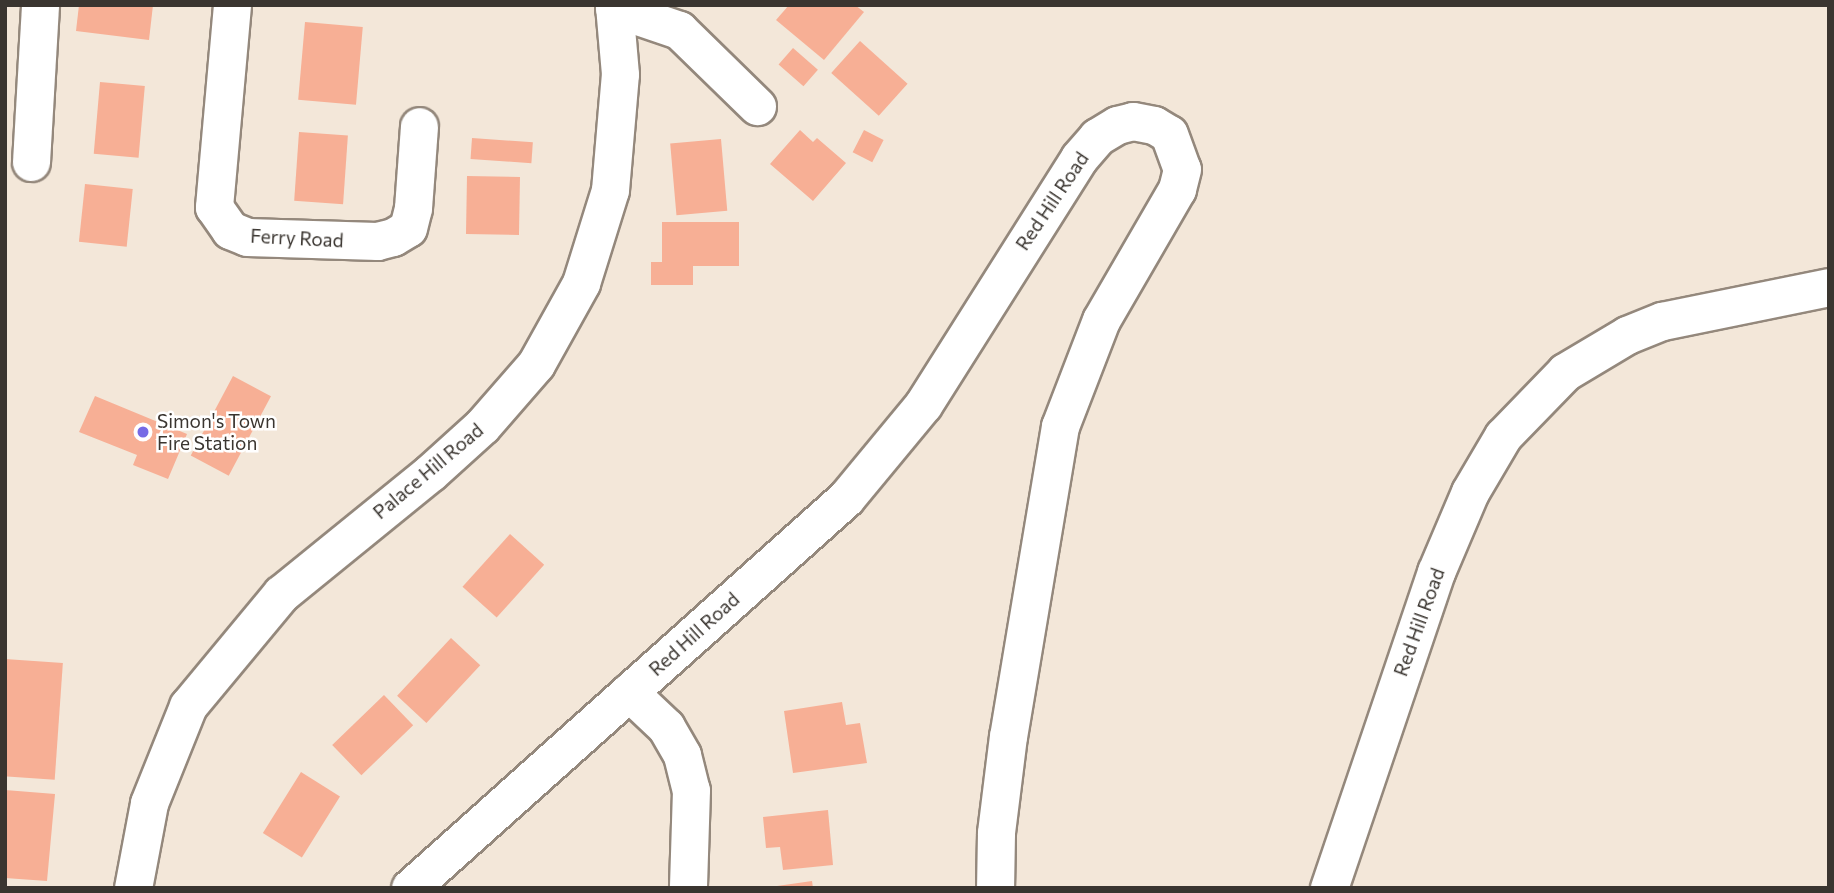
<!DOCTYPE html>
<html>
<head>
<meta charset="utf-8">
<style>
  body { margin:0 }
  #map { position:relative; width:1834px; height:893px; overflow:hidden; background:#f3e7d9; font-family:Commissioner,sans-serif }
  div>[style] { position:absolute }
  .building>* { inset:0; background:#f7af95; transform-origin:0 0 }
  .roads { filter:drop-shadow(2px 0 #94887c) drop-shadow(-2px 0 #94887c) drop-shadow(0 2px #94887c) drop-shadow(0 -2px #94887c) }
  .minor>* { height:37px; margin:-18.5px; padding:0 18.5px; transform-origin:18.5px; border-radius:18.5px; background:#fff }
  .dots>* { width:19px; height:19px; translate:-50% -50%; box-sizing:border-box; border:4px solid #fff; border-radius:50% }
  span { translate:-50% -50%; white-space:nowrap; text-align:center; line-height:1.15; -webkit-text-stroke:5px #fff; paint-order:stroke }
  .street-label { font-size:19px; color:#3a3530 }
  .poi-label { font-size:19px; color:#3a3530 }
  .left { translate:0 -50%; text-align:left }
  .frame { position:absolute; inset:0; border:7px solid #3a3530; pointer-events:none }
</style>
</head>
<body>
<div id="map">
  <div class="building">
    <i style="clip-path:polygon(79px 5px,153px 5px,149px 40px,76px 31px)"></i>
    <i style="clip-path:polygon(789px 5px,855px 5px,864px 12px,824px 60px,776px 20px)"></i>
    <i style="left:305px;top:22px;width:58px;height:78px;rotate:5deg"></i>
    <i style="left:860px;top:41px;width:64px;height:43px;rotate:42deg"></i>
    <i style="left:793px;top:48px;width:33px;height:22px;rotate:41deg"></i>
    <i style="left:100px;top:82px;width:45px;height:72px;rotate:5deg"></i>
    <i style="clip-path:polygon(800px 130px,813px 142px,817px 138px,846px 163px,813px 201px,770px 164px)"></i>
    <i style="left:864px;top:130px;width:22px;height:25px;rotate:27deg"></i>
    <i style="left:299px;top:132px;width:49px;height:69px;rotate:4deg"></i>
    <i style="left:472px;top:138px;width:61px;height:21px;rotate:4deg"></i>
    <i style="left:721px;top:139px;width:72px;height:51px;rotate:85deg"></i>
    <i style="left:467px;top:176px;width:53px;height:58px;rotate:1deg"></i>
    <i style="left:85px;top:184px;width:48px;height:58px;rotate:6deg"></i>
    <i style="clip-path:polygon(662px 222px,739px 222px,739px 266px,693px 266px,693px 285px,651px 285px,651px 262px,662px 262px)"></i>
    <i style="left:233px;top:376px;width:43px;height:90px;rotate:28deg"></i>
    <i style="clip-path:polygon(95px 396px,187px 434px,168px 479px,133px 465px,137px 455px,79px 432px)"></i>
    <i style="left:510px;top:534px;width:46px;height:71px;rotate:42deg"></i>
    <i style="left:451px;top:638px;width:40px;height:79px;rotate:43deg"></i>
    <i style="left:5px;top:659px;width:58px;height:117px;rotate:4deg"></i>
    <i style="left:384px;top:695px;width:42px;height:72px;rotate:46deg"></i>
    <i style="clip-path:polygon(842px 702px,846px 725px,860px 723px,867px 763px,793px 773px,784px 711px)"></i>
    <i style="left:301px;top:772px;width:46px;height:72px;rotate:32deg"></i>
    <i style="clip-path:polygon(5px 790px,55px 794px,47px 881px,5px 878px)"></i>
    <i style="clip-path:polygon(828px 810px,833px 865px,783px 870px,780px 847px,766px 848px,763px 817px)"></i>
    <i style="clip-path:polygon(812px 881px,813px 888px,777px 888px,777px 886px)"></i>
  </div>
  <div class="roads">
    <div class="minor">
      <i style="left:232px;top:5px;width:203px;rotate:95.1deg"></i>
      <i style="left:214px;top:207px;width:28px;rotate:55deg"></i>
      <i style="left:230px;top:230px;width:18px;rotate:22deg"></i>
      <i style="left:247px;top:237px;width:130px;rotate:1.8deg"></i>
      <i style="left:377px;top:241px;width:16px;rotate:-14deg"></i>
      <i style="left:393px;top:237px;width:17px;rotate:-31deg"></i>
      <i style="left:408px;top:228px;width:21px;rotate:-76deg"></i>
      <i style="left:413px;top:208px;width:82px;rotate:-85.8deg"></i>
      <i style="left:614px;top:8px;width:69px;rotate:18.7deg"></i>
      <i style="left:679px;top:30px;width:109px;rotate:44.3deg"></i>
      <i style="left:31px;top:162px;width:157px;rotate:-86.7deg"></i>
      <i style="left:629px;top:692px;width:51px;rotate:43.4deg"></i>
      <i style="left:666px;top:727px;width:32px;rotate:60deg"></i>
      <i style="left:682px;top:755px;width:36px;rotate:76deg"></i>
      <i style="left:691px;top:790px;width:98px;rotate:91.8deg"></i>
      <i style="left:133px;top:888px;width:86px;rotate:-79.3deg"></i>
      <i style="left:149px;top:803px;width:105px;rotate:-68.1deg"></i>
      <i style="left:188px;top:706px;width:146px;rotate:-50.3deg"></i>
      <i style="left:281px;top:594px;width:192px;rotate:-39.1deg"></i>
      <i style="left:430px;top:473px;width:70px;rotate:-42.1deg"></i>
      <i style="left:482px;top:426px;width:82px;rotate:-48.9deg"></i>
      <i style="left:536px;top:364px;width:93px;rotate:-60.9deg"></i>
      <i style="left:581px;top:283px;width:97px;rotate:-72.7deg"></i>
      <i style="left:610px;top:190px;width:116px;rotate:-85.1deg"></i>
      <i style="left:620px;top:74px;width:69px;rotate:-95deg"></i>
      <i style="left:410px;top:888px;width:585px;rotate:-41.81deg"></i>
      <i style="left:846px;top:498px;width:121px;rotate:-50.4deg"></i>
      <i style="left:923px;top:405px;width:292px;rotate:-57.7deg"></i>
      <i style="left:1079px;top:158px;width:28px;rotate:-49deg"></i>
      <i style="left:1097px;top:137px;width:23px;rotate:-31deg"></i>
      <i style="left:1117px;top:125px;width:16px;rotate:-14deg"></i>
      <i style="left:1133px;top:121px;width:21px;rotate:11deg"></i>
      <i style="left:1154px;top:125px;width:17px;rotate:31deg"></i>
      <i style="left:1169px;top:134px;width:37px;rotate:70deg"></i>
      <i style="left:1182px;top:169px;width:21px;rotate:104deg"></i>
      <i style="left:1177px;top:189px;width:151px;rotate:120.1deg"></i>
      <i style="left:1101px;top:320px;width:114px;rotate:111.1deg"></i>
      <i style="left:1060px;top:426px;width:314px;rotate:99.5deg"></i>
      <i style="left:1008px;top:736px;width:98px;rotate:97.1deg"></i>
      <i style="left:996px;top:833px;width:55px;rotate:91deg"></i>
      <i style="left:1329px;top:888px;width:334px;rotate:-71.3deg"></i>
      <i style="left:1436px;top:572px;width:87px;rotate:-67deg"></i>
      <i style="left:1470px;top:492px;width:65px;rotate:-59.5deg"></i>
      <i style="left:1503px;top:436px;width:89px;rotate:-45.9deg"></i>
      <i style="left:1565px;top:372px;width:72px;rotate:-30.8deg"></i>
      <i style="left:1627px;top:335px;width:38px;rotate:-22deg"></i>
      <i style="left:1662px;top:321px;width:170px;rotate:-11.5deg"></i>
    </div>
  </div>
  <div class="dots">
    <i style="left:143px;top:432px;background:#766ae5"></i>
  </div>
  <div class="street-label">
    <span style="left:1052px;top:201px;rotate:-56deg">Red Hill Road</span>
    <span style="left:297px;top:238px;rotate:3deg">Ferry Road</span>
    <span style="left:428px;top:471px;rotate:-40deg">Palace Hill Road</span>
    <span style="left:1419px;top:622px;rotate:-70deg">Red Hill Road</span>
    <span style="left:694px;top:634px;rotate:-42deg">Red Hill Road</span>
  </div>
  <div class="poi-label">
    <span class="left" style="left:157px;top:432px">Simon's Town<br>Fire Station</span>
  </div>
  <div class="frame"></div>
</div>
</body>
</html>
